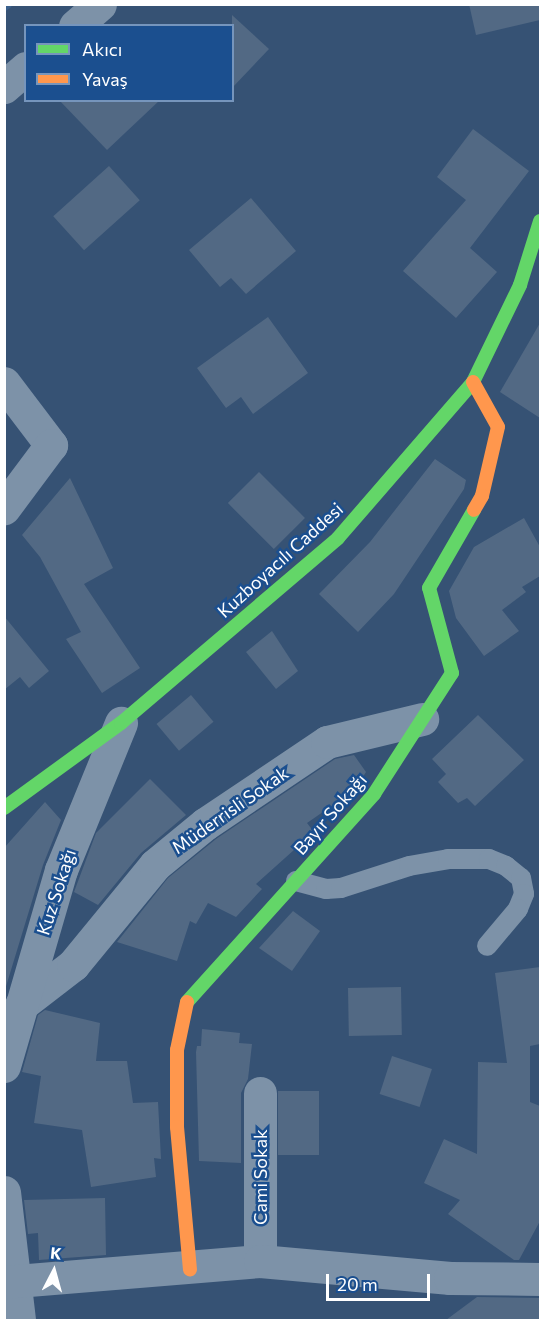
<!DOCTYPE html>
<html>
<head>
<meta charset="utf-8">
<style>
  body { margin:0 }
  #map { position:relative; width:545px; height:1325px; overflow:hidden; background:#365274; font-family:Commissioner,sans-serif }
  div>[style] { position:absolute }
  .stream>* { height:10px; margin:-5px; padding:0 5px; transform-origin:5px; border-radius:5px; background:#3b618d }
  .building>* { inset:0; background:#526984; transform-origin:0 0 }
  .lane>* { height:20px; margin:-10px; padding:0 10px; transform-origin:10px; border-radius:10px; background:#7d92a8 }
  .street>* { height:33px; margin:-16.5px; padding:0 16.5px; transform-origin:16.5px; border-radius:16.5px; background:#7d92a8 }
  .fast>* { height:14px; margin:-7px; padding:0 7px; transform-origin:7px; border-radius:7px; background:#63d668 }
  .slow>* { height:14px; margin:-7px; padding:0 7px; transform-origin:7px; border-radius:7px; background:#ff974d }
  span { translate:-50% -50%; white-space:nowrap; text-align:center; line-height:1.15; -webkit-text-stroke:5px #1b4f8f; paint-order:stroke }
  .street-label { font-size:18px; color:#fff }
  .frame { position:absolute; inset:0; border:6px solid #fff; pointer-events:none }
  .legend { position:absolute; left:24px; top:24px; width:210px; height:78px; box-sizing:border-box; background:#1b4f8f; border:2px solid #7695bc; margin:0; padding:8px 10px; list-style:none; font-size:18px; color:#fff }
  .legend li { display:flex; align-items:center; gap:12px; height:30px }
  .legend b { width:30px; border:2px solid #7695bc }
  .north { position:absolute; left:24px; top:1241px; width:60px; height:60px; -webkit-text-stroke:4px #1b4f8f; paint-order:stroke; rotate:6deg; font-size:16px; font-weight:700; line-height:24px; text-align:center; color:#fff }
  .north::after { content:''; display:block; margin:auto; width:21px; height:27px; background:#fff; clip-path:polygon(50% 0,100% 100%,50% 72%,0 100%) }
  .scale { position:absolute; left:326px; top:1274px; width:104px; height:27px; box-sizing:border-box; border:3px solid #fff; border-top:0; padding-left:8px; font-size:18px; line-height:21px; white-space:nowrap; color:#fff; -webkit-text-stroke:4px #1b4f8f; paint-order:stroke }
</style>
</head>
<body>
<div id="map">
  <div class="stream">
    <i style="left:4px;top:6px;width:4px;rotate:-34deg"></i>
  </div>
  <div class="building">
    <i style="clip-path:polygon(469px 4px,540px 4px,540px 20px,476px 35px)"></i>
    <i style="clip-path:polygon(232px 15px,269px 49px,232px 88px)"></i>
    <i style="clip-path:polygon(59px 100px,160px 100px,107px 150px)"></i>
    <i style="clip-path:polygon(473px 129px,529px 171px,470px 248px,497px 272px,456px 318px,403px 271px,466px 200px,437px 177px)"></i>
    <i style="left:109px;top:166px;width:46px;height:75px;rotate:48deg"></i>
    <i style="clip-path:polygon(251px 198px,296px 251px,246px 294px,231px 278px,220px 287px,189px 250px)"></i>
    <i style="clip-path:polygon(268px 317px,308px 373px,253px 414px,241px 397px,226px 408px,197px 368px)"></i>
    <i style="clip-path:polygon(540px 323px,540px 418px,500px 392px)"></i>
    <i style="clip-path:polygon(435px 459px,466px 480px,464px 489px,394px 594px,358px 632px,319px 594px,370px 542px)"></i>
    <i style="left:259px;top:472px;width:65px;height:44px;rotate:45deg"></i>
    <i style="clip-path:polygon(70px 478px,113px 568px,84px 584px,140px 668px,102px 693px,66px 639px,81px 632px,40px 557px,22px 535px)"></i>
    <i style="clip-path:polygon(524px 518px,540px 547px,540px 576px,522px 587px,526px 592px,502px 610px,519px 631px,484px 656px,456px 618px,449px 591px,474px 547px)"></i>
    <i style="clip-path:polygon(4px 616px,49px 671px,29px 688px,20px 677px,4px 690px)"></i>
    <i style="clip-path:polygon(272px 631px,298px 671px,276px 689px,246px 652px)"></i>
    <i style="left:191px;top:695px;width:35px;height:45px;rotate:50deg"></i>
    <i style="clip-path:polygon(478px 715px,524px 760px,475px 806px,467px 798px,458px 803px,438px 782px,446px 774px,432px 759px)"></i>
    <i style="clip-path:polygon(354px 755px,366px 772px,359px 783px,346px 796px,307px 823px,314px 832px,256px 884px,262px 889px,236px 917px,208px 903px,196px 924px,190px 921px,177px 961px,117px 942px,168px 878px,216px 839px,335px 759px)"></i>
    <i style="clip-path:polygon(150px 779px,186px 815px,141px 853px,98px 905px,74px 892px,96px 833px)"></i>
    <i style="clip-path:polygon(45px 802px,61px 820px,43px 865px,4px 993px,4px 848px)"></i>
    <i style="clip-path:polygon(293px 911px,320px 931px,292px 971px,259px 948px)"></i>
    <i style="clip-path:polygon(540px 967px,540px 1044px,530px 1046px,530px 1102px,540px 1106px,540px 1221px,519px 1260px,514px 1260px,448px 1214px,460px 1200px,424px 1183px,444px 1139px,477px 1154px,478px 1062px,507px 1063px,495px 973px)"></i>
    <i style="left:401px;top:987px;width:48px;height:53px;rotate:89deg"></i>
    <i style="clip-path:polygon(45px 1010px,100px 1023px,96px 1061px,127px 1061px,133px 1103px,158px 1102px,161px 1159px,154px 1158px,156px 1177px,91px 1187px,82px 1130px,34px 1123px,41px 1076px,22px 1072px,38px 1015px)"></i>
    <i style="clip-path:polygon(202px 1029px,240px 1033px,239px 1043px,252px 1044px,248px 1079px,241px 1093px,241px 1163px,199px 1161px,196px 1052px,197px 1046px,201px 1046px)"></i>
    <i style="left:392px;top:1056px;width:42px;height:40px;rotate:18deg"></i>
    <i style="left:278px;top:1091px;width:41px;height:64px"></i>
    <i style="clip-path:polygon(105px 1198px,106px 1255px,39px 1260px,38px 1233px,28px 1234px,24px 1200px)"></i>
    <i style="clip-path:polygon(477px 1297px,540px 1298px,540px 1320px,446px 1320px)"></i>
  </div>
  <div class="lane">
    <i style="left:296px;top:881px;width:31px;rotate:15deg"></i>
    <i style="left:326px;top:889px;width:15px;rotate:-4deg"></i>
    <i style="left:341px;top:888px;width:71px;rotate:-17.9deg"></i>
    <i style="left:409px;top:866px;width:40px;rotate:-10deg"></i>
    <i style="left:448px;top:859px;width:41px"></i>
    <i style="left:489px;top:859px;width:18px;rotate:22deg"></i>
    <i style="left:506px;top:866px;width:19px;rotate:39deg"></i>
    <i style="left:521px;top:878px;width:16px;rotate:79deg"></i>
    <i style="left:524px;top:894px;width:16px;rotate:112deg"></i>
    <i style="left:518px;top:909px;width:48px;rotate:130deg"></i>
  </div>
  <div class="street">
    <i style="left:75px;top:26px;width:33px;rotate:-41deg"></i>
    <i style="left:4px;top:87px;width:29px;rotate:-41deg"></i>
    <i style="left:4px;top:383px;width:78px;rotate:52.8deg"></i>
    <i style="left:51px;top:445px;width:79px;rotate:126.7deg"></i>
    <i style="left:21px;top:1005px;width:66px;rotate:-37.6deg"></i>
    <i style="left:73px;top:965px;width:129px;rotate:-50.6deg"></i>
    <i style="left:155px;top:865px;width:65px;rotate:-39.4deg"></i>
    <i style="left:205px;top:824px;width:147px;rotate:-33.9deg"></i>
    <i style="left:327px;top:742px;width:98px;rotate:-13.6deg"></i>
    <i style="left:4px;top:1066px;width:204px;rotate:-73.8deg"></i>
    <i style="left:61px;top:870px;width:159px;rotate:-67.8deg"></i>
    <i style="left:4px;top:1192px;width:129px;rotate:83.3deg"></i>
    <i style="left:260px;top:1261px;width:168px;rotate:-90deg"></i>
    <i style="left:4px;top:1282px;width:257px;rotate:-4.7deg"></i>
    <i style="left:260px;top:1261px;width:191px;rotate:5.1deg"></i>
    <i style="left:450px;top:1278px;width:90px;rotate:0.6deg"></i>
  </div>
  <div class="fast">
    <i style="left:4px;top:808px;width:145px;rotate:-36deg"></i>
    <i style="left:121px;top:723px;width:285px;rotate:-40.4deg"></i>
    <i style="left:338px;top:538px;width:206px;rotate:-49.1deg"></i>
    <i style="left:473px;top:382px;width:108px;rotate:-64.1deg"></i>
    <i style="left:520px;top:285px;width:67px;rotate:-72.6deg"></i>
    <i style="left:187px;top:1002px;width:280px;rotate:-48deg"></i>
    <i style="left:374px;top:794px;width:144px;rotate:-57.2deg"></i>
    <i style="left:452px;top:673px;width:88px;rotate:-105.1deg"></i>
    <i style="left:429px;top:588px;width:90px;rotate:-60deg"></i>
  </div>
  <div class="slow">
    <i style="left:473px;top:382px;width:51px;rotate:60.9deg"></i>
    <i style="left:498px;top:427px;width:71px;rotate:103.1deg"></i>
    <i style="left:482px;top:496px;width:16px;rotate:120deg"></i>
    <i style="left:187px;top:1002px;width:49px;rotate:101.8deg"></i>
    <i style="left:177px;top:1050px;width:77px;rotate:90deg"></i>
    <i style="left:177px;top:1127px;width:143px;rotate:84.8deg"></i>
  </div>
  <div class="street-label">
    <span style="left:280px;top:560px;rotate:-42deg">Kuzboyacılı Caddesi</span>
    <span style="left:230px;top:810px;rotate:-35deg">Müderrisli Sokak</span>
    <span style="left:330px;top:814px;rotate:-49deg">Bayır Sokağı</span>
    <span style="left:56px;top:892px;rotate:-72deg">Kuz Sokağı</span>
    <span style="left:260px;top:1177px;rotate:-90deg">Cami Sokak</span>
  </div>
  <div class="frame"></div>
  <ul class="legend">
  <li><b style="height:8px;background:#63d668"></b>Akıcı</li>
  <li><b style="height:8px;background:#ff974d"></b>Yavaş</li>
  </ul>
  <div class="north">K</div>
  <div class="scale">20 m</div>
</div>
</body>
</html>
